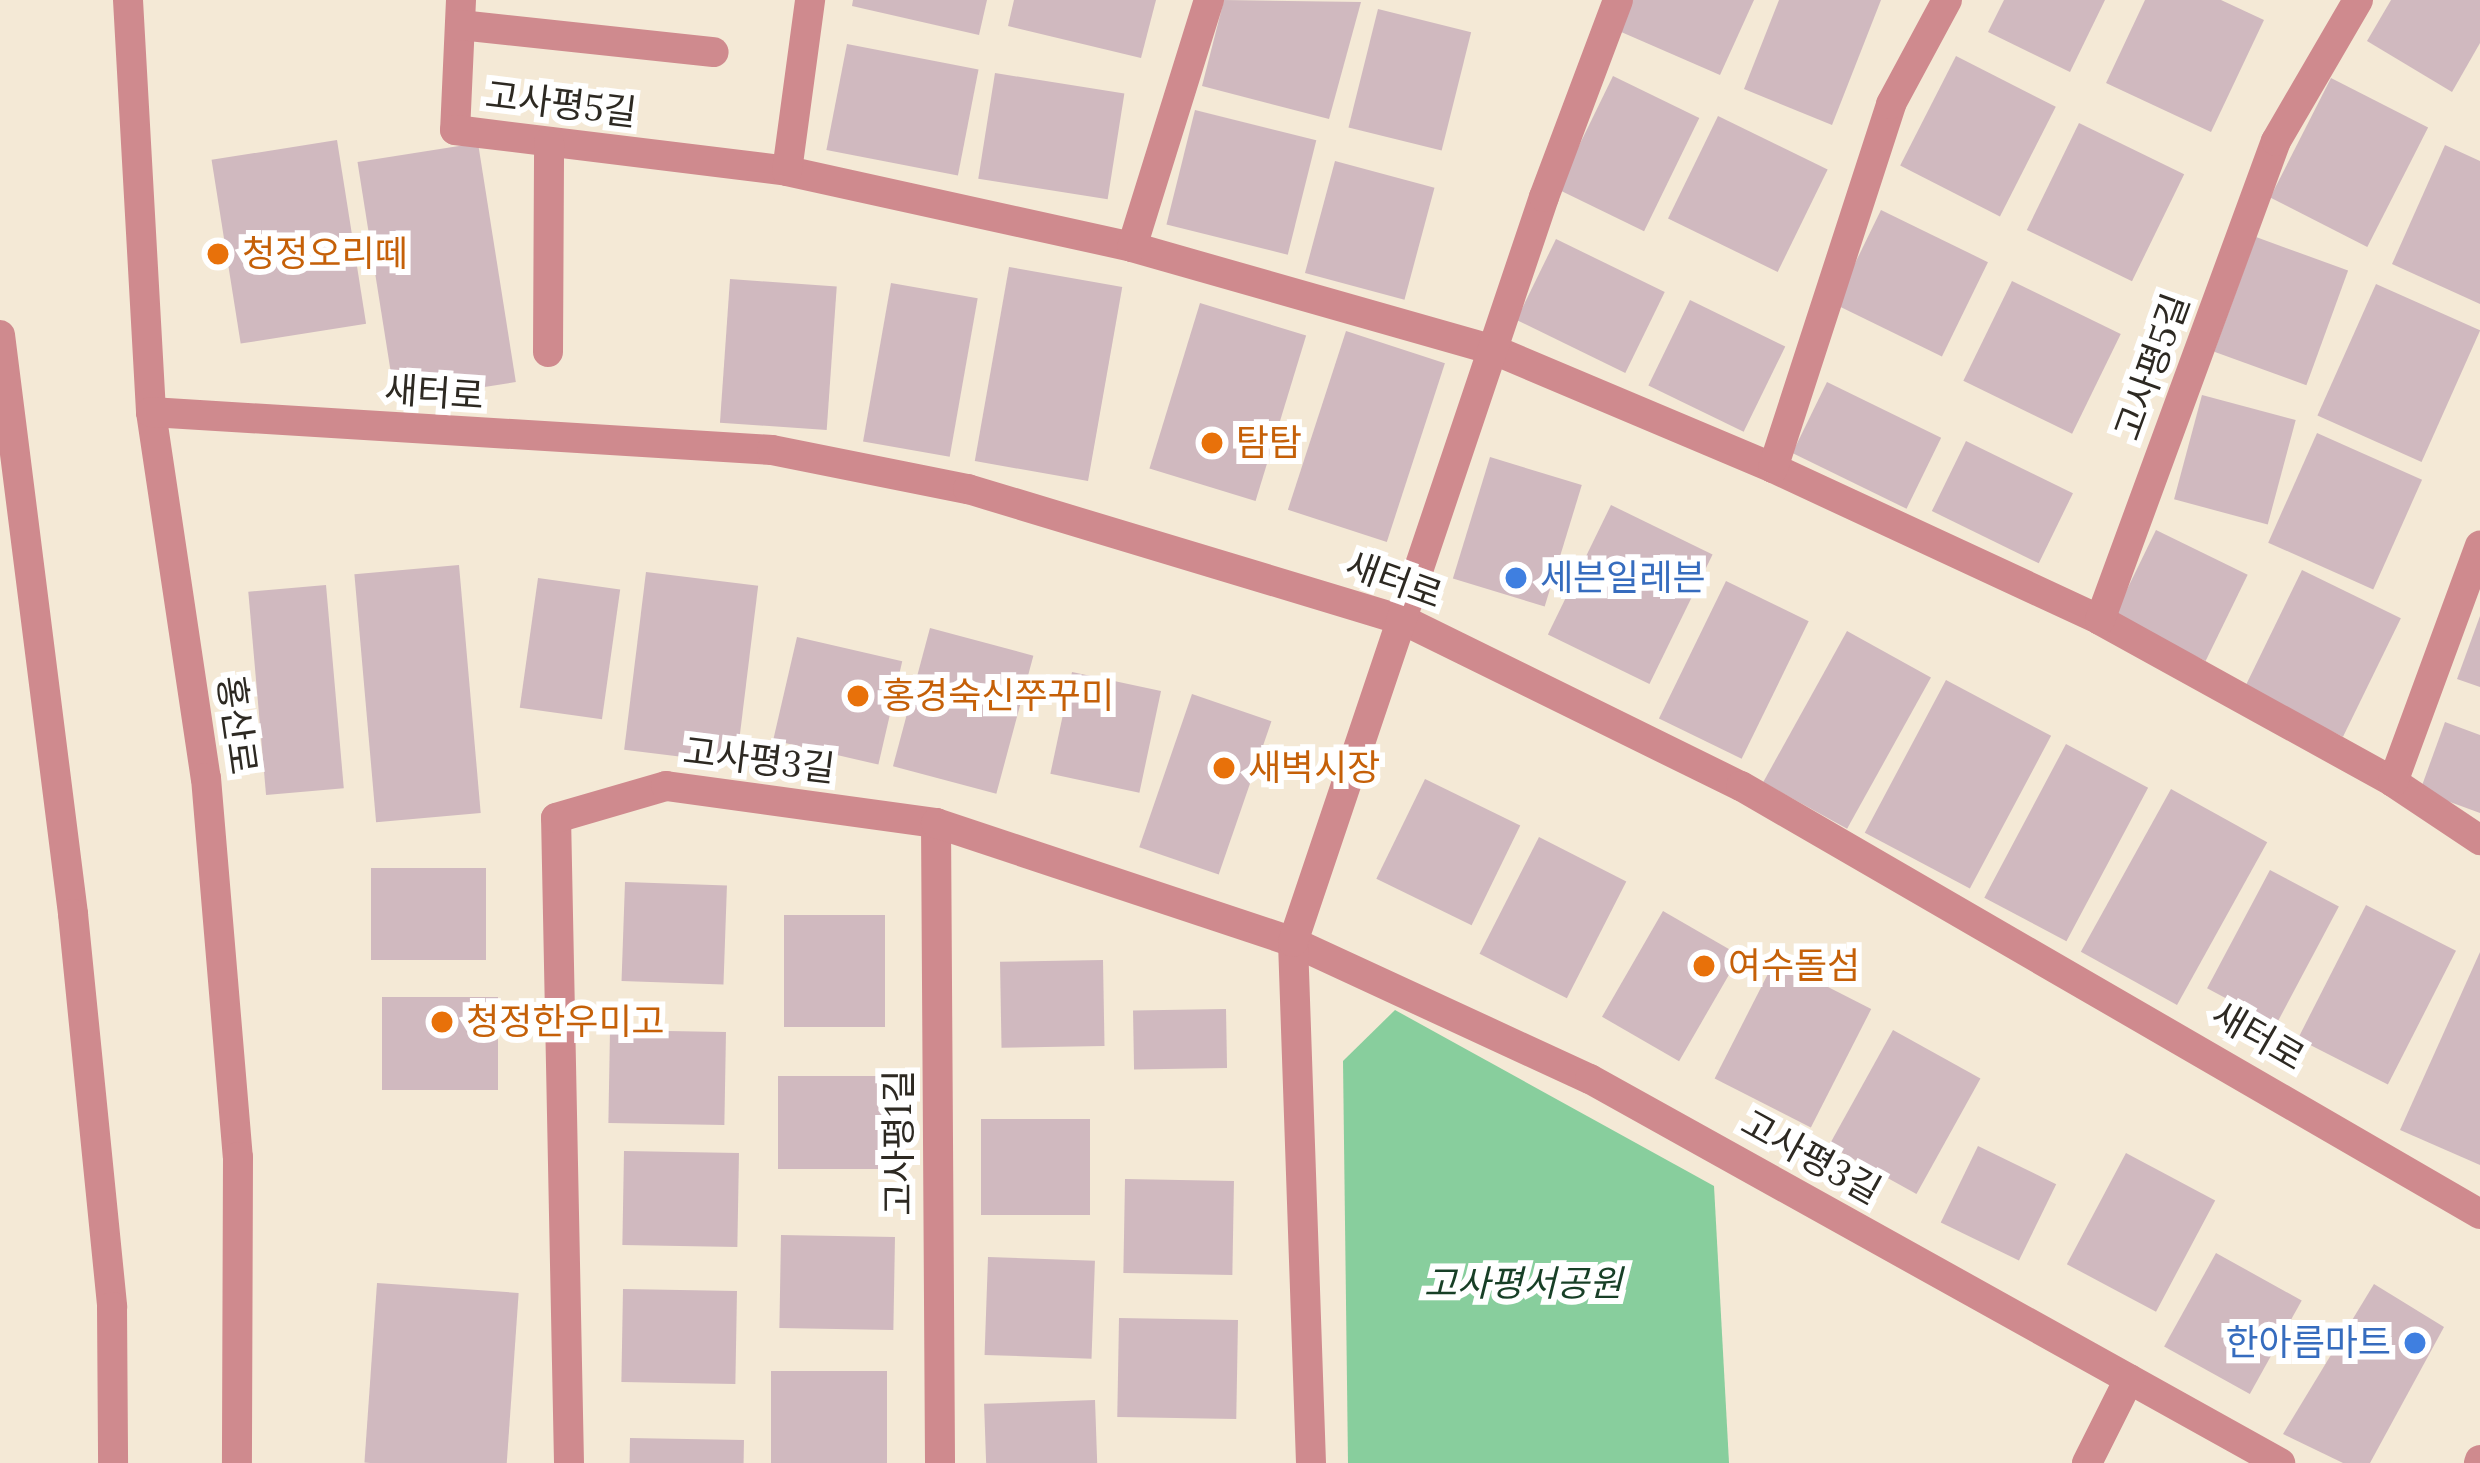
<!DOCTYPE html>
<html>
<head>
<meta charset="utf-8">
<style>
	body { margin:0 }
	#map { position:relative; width:2480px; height:1463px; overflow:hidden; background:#f4e9d6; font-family:Lora,"Noto Sans KR",serif }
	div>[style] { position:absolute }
	.green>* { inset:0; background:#88ce9d }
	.building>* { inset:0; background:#d0b9bf; transform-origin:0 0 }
	.minor>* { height:30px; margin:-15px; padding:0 15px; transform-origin:15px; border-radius:15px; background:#cf8a8e }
	.dots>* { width:33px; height:33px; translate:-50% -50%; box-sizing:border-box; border:6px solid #fff; border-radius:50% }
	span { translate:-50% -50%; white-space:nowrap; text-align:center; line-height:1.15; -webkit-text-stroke:12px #fff; paint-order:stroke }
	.street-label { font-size:36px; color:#2d2922 }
	.food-label { font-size:36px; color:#c56008 }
	.left { translate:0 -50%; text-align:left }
	.shop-label { font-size:36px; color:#366cbe }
	.right { translate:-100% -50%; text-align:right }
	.park-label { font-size:36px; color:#173f26; font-style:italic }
</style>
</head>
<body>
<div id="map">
	<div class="green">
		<div style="clip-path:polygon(1395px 1010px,1714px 1186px,1729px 1463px,1348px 1463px,1343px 1061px)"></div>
	</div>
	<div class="building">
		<div style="clip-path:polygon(853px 0,987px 0,979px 35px,852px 6px)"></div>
		<div style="clip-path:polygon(1014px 0,1156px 0,1141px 58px,1008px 26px)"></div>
		<div style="clip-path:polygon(1224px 0,1361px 2px,1329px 119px,1202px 86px)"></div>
		<div style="clip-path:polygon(1624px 0,1754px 0,1720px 75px,1612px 28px)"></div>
		<div style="clip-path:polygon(1779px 0,1881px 0,1832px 125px,1744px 89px)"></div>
		<div style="clip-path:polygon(2004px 0,2105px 0,2070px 72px,1988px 32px)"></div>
		<div style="clip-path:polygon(2145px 0,2221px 0,2264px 20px,2211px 132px,2106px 83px)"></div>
		<div style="clip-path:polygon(2391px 0,2480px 0,2480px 43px,2452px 92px,2367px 41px)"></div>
		<div style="left:1378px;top:9px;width:96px;height:122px;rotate:14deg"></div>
		<div style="left:847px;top:44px;width:134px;height:108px;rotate:11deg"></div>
		<div style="left:1956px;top:56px;width:112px;height:123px;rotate:27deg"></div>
		<div style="left:995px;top:73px;width:131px;height:107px;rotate:9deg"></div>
		<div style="left:1613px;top:76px;width:96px;height:126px;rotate:26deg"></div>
		<div style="left:2331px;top:78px;width:109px;height:134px;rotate:27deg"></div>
		<div style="left:1195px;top:110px;width:125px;height:118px;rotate:14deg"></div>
		<div style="left:1718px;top:116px;width:122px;height:114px;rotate:26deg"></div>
		<div style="left:2079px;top:123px;width:117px;height:119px;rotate:26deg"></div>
		<div style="left:337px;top:140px;width:186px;height:127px;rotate:81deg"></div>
		<div style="left:478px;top:143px;width:242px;height:122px;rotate:81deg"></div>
		<div style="clip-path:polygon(2445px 145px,2480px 161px,2480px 304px,2392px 264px)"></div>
		<div style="left:1335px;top:161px;width:103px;height:116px;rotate:15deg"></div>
		<div style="left:1881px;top:210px;width:119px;height:105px;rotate:26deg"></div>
		<div style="left:2256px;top:237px;width:98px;height:122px;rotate:20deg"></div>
		<div style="left:1556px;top:239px;width:121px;height:90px;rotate:26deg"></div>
		<div style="left:1009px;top:267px;width:115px;height:197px;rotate:10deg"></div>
		<div style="left:730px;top:279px;width:107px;height:144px;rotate:4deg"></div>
		<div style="left:2012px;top:281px;width:121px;height:111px;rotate:26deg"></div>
		<div style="left:891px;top:283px;width:88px;height:161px;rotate:10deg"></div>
		<div style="left:2376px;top:284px;width:114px;height:144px;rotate:24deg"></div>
		<div style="left:1690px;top:300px;width:106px;height:95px;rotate:26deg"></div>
		<div style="left:1200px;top:303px;width:111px;height:173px;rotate:17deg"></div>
		<div style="left:1346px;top:331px;width:104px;height:188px;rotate:18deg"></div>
		<div style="left:1827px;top:382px;width:127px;height:79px;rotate:26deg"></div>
		<div style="left:2202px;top:395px;width:97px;height:108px;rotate:15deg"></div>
		<div style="left:2317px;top:433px;width:115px;height:120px;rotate:24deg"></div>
		<div style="left:1966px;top:441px;width:119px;height:78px;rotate:26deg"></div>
		<div style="left:1490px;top:457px;width:96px;height:127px;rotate:17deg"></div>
		<div style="left:1611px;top:505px;width:113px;height:144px;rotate:26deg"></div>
		<div style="left:2156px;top:530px;width:102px;height:96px;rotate:26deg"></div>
		<div style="left:459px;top:565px;width:249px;height:105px;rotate:85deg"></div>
		<div style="left:2302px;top:570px;width:110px;height:132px;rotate:26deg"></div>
		<div style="left:646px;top:572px;width:113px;height:179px;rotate:7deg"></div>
		<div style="left:538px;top:578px;width:83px;height:131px;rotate:8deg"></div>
		<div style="left:1726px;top:581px;width:92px;height:153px;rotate:26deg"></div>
		<div style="left:326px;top:585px;width:204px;height:78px;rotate:85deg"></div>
		<div style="clip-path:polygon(2480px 616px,2480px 687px,2457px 679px)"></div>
		<div style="left:930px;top:628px;width:107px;height:143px;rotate:15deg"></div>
		<div style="left:1847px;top:631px;width:96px;height:173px;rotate:29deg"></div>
		<div style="left:797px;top:637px;width:108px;height:106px;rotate:13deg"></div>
		<div style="left:1072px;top:672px;width:91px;height:104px;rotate:12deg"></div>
		<div style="left:1946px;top:680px;width:119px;height:173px;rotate:28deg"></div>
		<div style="left:1192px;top:694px;width:84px;height:162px;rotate:19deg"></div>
		<div style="clip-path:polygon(2445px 722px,2480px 735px,2480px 813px,2420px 791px)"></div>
		<div style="left:2066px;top:744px;width:93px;height:174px;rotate:28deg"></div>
		<div style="left:1425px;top:779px;width:106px;height:111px;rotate:26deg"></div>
		<div style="left:2171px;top:789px;width:110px;height:186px;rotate:29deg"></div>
		<div style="left:1539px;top:837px;width:98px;height:131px;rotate:27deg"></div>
		<div style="left:371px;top:868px;width:115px;height:92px"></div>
		<div style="left:2270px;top:870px;width:78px;height:134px;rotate:28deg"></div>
		<div style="left:625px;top:882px;width:102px;height:99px;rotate:2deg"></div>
		<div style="left:2366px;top:905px;width:101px;height:150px;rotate:27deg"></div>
		<div style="left:1663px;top:911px;width:89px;height:122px;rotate:30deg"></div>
		<div style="left:784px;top:915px;width:101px;height:112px"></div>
		<div style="clip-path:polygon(2480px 952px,2480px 1165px,2400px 1130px)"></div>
		<div style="left:1103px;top:960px;width:86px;height:103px;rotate:89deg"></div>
		<div style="left:1775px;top:960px;width:108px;height:133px;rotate:27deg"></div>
		<div style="left:382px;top:997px;width:116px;height:93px"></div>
		<div style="left:1226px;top:1009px;width:59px;height:93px;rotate:89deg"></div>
		<div style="left:610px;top:1030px;width:116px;height:93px;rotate:1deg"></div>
		<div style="left:1893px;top:1030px;width:100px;height:132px;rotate:29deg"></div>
		<div style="left:778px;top:1076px;width:116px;height:93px"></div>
		<div style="left:981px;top:1119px;width:109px;height:96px"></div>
		<div style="left:1978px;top:1146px;width:87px;height:85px;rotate:26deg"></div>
		<div style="left:624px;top:1151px;width:115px;height:94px;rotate:1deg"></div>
		<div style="left:2126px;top:1153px;width:101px;height:126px;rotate:28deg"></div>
		<div style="left:1125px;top:1179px;width:109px;height:94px;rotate:1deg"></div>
		<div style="left:781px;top:1235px;width:114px;height:93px;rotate:1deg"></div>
		<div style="left:2216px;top:1253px;width:98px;height:107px;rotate:29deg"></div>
		<div style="left:988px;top:1257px;width:107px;height:98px;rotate:2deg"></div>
		<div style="left:377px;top:1283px;width:142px;height:180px;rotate:4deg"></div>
		<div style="clip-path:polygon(2374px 1284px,2444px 1327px,2370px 1463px,2343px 1463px,2283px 1434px)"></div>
		<div style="left:623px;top:1289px;width:114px;height:93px;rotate:1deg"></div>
		<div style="left:1119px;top:1318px;width:119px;height:99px;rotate:1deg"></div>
		<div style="left:771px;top:1371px;width:116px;height:92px"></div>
		<div style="left:1095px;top:1400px;width:63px;height:111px;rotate:88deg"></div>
		<div style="left:630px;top:1438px;width:114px;height:25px;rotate:1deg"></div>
	</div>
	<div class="minor">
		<div style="left:128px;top:0;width:413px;rotate:86.8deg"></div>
		<div style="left:151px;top:412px;width:370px;rotate:81.5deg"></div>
		<div style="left:206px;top:778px;width:380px;rotate:85.2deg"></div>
		<div style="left:238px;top:1157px;width:306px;rotate:90.2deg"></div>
		<div style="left:461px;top:0;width:130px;rotate:92.6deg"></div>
		<div style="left:455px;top:130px;width:335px;rotate:7deg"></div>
		<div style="left:787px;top:171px;width:353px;rotate:12.4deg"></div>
		<div style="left:1132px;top:247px;width:376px;rotate:15.9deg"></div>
		<div style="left:1494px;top:350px;width:303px;rotate:22.9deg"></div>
		<div style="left:1773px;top:468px;width:361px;rotate:24.9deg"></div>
		<div style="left:2100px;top:620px;width:335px;rotate:28.9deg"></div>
		<div style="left:2393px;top:782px;width:105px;rotate:33.7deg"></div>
		<div style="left:460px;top:25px;width:255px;rotate:6.1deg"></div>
		<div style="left:787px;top:171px;width:173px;rotate:-82.3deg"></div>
		<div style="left:1132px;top:247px;width:259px;rotate:-72.7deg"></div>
		<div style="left:0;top:335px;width:584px;rotate:82.81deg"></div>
		<div style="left:73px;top:914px;width:395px;rotate:84.3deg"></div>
		<div style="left:112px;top:1307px;width:156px;rotate:89.6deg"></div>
		<div style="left:548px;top:352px;width:210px;rotate:-89.7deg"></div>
		<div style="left:151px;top:412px;width:622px;rotate:3.5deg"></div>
		<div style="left:772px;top:450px;width:200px;rotate:11.3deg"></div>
		<div style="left:968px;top:489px;width:457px;rotate:16.8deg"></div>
		<div style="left:1405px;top:621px;width:374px;rotate:26.2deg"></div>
		<div style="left:1741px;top:786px;width:854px;rotate:30.08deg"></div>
		<div style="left:1773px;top:468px;width:383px;rotate:-72deg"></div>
		<div style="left:1891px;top:104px;width:118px;rotate:-61.7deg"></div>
		<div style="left:2100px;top:620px;width:510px;rotate:-69.83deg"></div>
		<div style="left:2276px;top:141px;width:163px;rotate:-59.8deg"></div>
		<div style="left:2393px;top:782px;width:252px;rotate:-69.8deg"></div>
		<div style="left:936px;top:823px;width:640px;rotate:89.64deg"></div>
		<div style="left:569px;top:1463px;width:645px;rotate:-91.15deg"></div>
		<div style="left:556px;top:818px;width:115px;rotate:-16.2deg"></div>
		<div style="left:666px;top:786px;width:273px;rotate:7.8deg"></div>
		<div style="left:936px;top:823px;width:376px;rotate:18.4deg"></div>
		<div style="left:1293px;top:942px;width:327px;rotate:24.8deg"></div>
		<div style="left:1590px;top:1079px;width:790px;rotate:29.1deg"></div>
		<div style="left:1311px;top:1463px;width:521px;rotate:-91.98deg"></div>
		<div style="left:1293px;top:942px;width:786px;rotate:-71.38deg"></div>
		<div style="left:1544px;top:197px;width:210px;rotate:-69.4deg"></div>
		<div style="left:2087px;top:1463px;width:94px;rotate:-63.4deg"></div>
		<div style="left:2479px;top:1463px;width:3px;rotate:-72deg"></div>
	</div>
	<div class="dots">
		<div style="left:218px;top:254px;background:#e8710a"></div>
		<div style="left:1212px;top:443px;background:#e8710a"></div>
		<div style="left:1516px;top:578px;background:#3f7fe0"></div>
		<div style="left:858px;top:696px;background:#e8710a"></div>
		<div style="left:1224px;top:768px;background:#e8710a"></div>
		<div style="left:1704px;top:966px;background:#e8710a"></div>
		<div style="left:442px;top:1022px;background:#e8710a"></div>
		<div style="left:2415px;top:1343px;background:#3f7fe0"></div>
	</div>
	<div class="street-label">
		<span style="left:561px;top:104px;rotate:7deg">고사평5길</span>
		<span style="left:2152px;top:367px;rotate:-70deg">고사평5길</span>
		<span style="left:434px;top:393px;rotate:4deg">새터로</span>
		<span style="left:1394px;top:580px;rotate:20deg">새터로</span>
		<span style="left:237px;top:725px;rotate:82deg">홍산로</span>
		<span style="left:759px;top:760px;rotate:7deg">고사평3길</span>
		<span style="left:2258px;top:1036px;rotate:30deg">새터로</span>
		<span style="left:899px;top:1143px;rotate:-90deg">고사평1길</span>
		<span style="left:1811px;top:1157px;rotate:29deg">고사평3길</span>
	</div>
	<div class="food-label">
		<span class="left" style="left:242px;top:254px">청정오리떼</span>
		<span class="left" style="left:1236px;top:443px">탐탐</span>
		<span class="left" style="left:882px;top:696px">홍경숙신쭈꾸미</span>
		<span class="left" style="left:1248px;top:768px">새벽시장</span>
		<span class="left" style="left:1728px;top:966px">여수돌섬</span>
		<span class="left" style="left:466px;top:1022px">청정한우미고</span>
	</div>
	<div class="shop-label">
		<span class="left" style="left:1540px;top:578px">세븐일레븐</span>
		<span class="right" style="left:2391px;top:1343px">한아름마트</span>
	</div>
	<div class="park-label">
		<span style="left:1523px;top:1284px">고사평서공원</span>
	</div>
</div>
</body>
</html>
